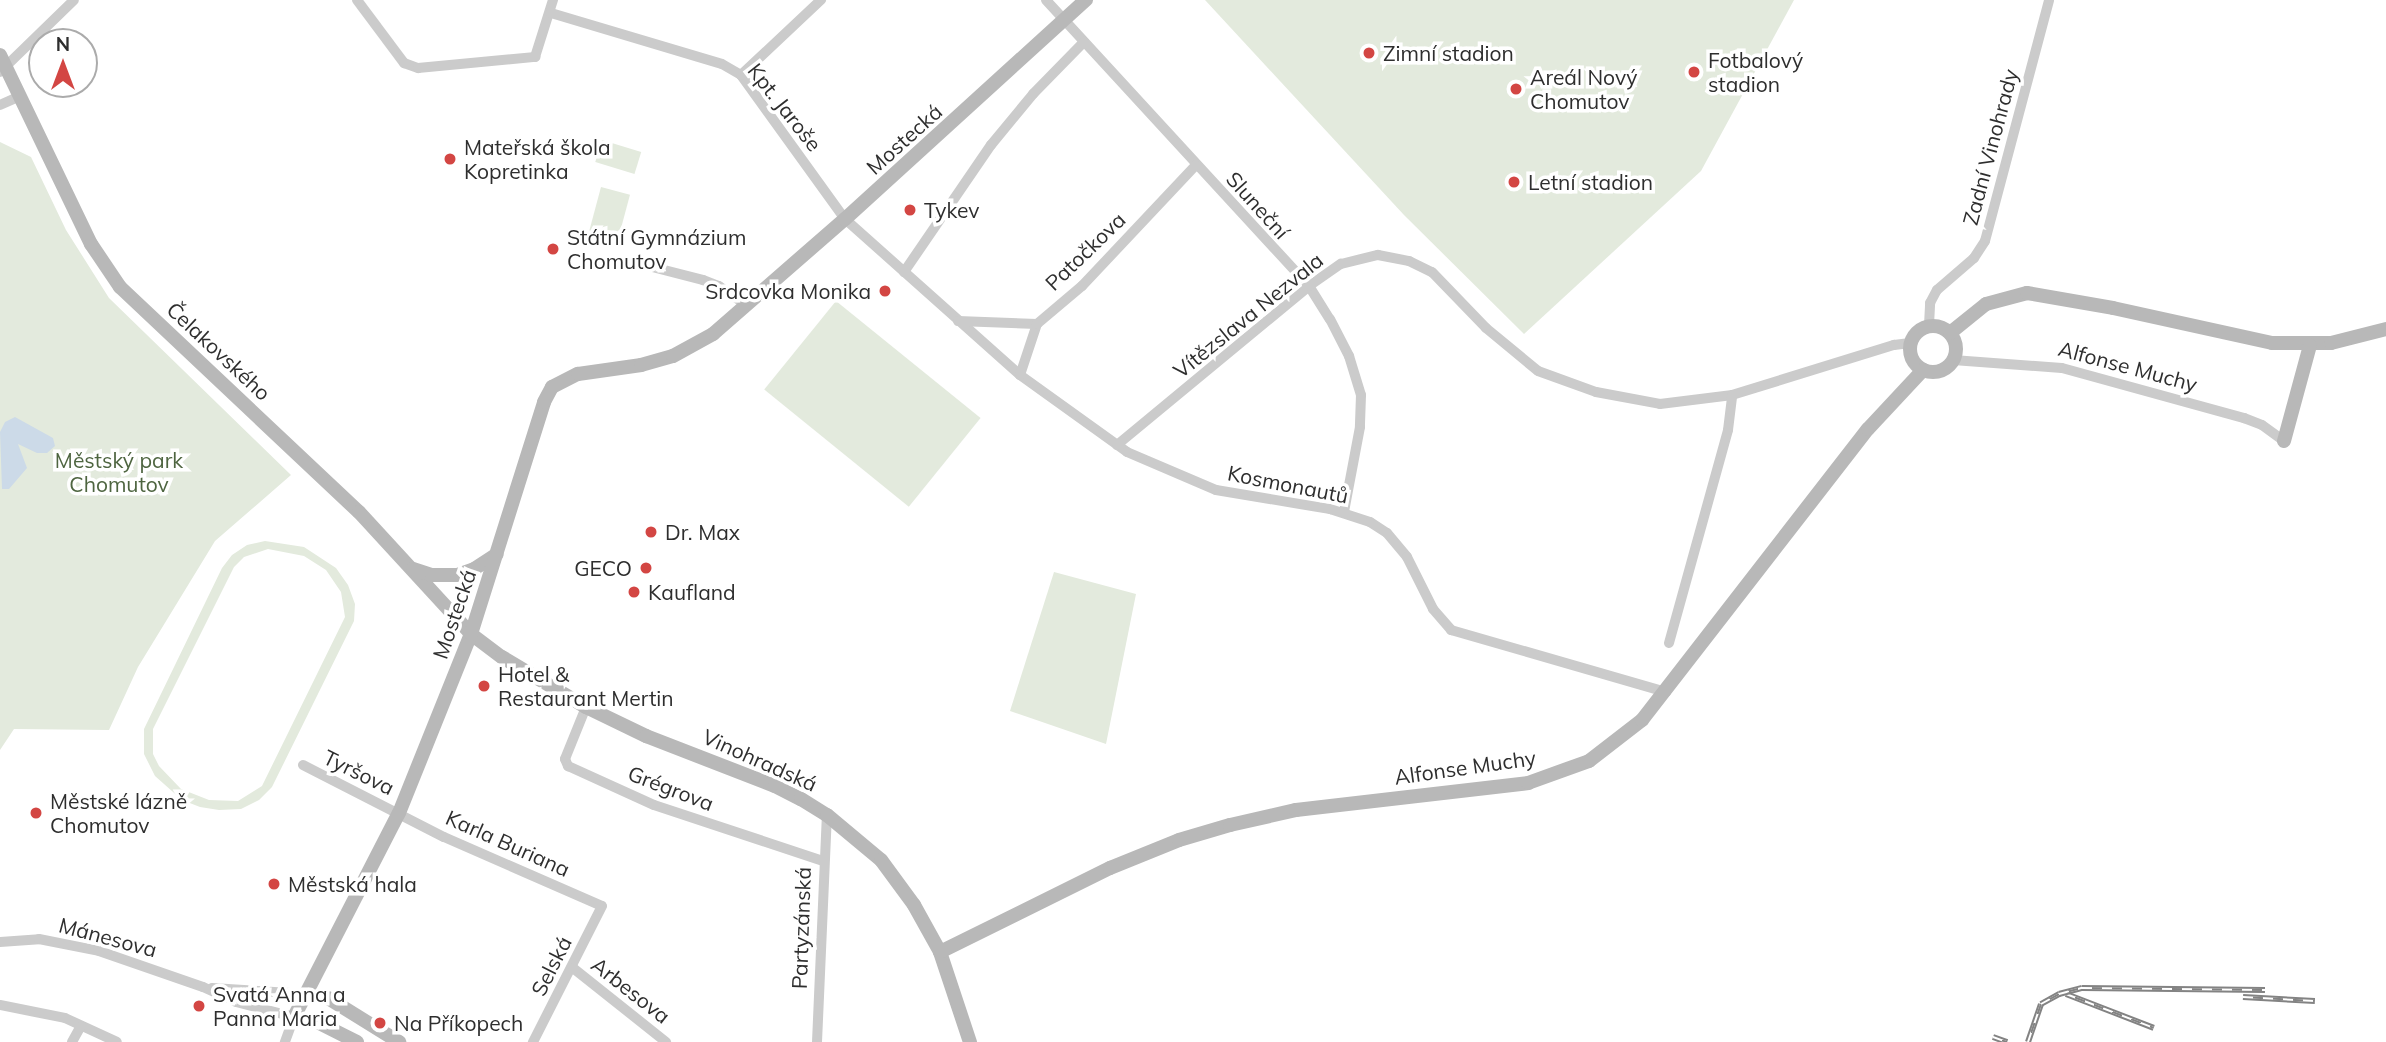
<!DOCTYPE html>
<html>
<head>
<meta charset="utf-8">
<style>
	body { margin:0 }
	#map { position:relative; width:2386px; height:1042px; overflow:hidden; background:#fff; font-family:Mulish,sans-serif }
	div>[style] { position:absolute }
	.green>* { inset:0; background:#e3eadd; transform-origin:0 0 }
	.water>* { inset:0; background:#ccdae8 }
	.street>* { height:10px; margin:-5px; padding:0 5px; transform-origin:5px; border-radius:5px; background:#cbcbcb }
	.secondary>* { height:14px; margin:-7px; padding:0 7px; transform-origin:7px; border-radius:7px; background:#b8b8b8 }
	.secondary>.ring { margin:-7px; padding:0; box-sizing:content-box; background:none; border:14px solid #b8b8b8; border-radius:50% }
	.rail>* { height:6px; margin-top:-3px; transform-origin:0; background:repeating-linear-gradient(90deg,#fff 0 10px,#838383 0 20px); box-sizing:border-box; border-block:2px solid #838383 }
	.dots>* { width:19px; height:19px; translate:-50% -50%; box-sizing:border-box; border:4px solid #fff; border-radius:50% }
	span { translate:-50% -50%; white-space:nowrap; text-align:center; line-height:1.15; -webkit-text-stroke:7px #fff; paint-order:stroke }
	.poi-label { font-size:21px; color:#2e2e2e }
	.left { translate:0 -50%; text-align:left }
	.right { translate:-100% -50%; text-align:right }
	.street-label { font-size:21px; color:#2e2e2e }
	.park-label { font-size:21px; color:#4e6540 }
	.north { position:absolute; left:28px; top:28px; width:70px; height:70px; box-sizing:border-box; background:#fff; border:2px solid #ababab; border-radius:50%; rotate:0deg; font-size:19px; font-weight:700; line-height:28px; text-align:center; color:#2e2e2e }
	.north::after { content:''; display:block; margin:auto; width:24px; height:32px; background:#d34643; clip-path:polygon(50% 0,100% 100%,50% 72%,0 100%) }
</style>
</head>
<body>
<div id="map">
	<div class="green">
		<div style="clip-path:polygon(1205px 0,1794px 0,1701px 171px,1524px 334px,1404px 215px)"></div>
		<div style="left:602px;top:140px;width:41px;height:23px;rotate:17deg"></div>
		<div style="clip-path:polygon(0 142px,31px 157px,66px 230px,109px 298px,291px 475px,215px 541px,138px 667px,109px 730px,14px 729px,0 750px)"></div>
		<div style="left:601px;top:187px;width:30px;height:54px;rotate:15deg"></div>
		<div style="left:836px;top:301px;width:186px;height:114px;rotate:39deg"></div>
		<div style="clip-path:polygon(evenodd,265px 541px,304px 547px,336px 568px,348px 585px,355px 604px,354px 621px,272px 787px,259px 800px,241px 809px,219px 810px,200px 807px,182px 800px,155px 776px,144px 754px,144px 729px,222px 568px,232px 555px,247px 545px,265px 541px,268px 549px,304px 556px,326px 570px,341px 592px,345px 617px,262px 786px,238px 801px,209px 800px,181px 789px,159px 766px,153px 754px,153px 729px,234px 567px,244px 557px,268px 549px)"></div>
		<div style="clip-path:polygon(1054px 572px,1136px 594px,1106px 744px,1010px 711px)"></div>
	</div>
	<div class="water">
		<div style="clip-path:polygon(15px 417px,53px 438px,55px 446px,47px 453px,37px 453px,18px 444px,27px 468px,9px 489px,2px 489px,0 432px,5px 422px)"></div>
	</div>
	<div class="street">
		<div style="left:357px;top:0;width:79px;rotate:53.3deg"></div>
		<div style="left:404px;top:63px;width:15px;rotate:20deg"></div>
		<div style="left:418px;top:68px;width:118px;rotate:-5.4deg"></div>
		<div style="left:535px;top:57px;width:60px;rotate:-72.5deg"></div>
		<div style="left:1046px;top:0;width:389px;rotate:47.4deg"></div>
		<div style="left:1309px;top:286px;width:39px;rotate:58deg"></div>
		<div style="left:1330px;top:319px;width:42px;rotate:62.8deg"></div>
		<div style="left:1349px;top:356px;width:41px;rotate:72.9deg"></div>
		<div style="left:1361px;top:395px;width:32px;rotate:92deg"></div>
		<div style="left:1360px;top:427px;width:86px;rotate:100.7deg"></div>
		<div style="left:551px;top:13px;width:178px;rotate:16.6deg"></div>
		<div style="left:722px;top:64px;width:22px;rotate:30deg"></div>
		<div style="left:741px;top:75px;width:178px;rotate:54.2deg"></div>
		<div style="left:845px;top:219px;width:234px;rotate:41.7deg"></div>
		<div style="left:1020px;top:375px;width:132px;rotate:35.7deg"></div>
		<div style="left:1127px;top:452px;width:97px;rotate:23.1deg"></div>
		<div style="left:1216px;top:490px;width:116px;rotate:9.5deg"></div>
		<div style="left:1330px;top:509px;width:42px;rotate:18deg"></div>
		<div style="left:1370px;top:522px;width:20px;rotate:33deg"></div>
		<div style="left:1387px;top:533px;width:31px;rotate:50deg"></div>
		<div style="left:1407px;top:557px;width:58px;rotate:63.4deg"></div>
		<div style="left:1433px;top:609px;width:28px;rotate:49deg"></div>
		<div style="left:1451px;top:630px;width:224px;rotate:16.1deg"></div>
		<div style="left:0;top:72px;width:103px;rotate:-44.2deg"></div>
		<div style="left:741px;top:75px;width:110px;rotate:-43.2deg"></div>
		<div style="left:0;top:105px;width:20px;rotate:-24deg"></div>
		<div style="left:629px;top:261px;width:76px;rotate:14.4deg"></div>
		<div style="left:703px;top:280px;width:17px;rotate:21deg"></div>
		<div style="left:719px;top:286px;width:33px;rotate:35deg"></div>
		<div style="left:904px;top:272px;width:154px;rotate:-55.6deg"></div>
		<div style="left:991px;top:145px;width:66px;rotate:-50.5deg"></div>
		<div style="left:1033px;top:94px;width:73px;rotate:-45.6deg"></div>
		<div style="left:958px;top:321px;width:79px;rotate:2.2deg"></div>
		<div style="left:1929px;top:325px;width:22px;rotate:-87deg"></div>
		<div style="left:1930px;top:303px;width:15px;rotate:-62deg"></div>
		<div style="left:1937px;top:290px;width:49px;rotate:-40.9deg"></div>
		<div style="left:1974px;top:258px;width:20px;rotate:-57deg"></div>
		<div style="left:1985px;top:241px;width:249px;rotate:-75.1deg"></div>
		<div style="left:1953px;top:360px;width:109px;rotate:4.2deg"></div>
		<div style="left:2062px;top:368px;width:189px;rotate:15.4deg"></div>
		<div style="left:2244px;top:418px;width:19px;rotate:21deg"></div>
		<div style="left:2262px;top:425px;width:27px;rotate:36deg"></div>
		<div style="left:1020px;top:375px;width:54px;rotate:-71.6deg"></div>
		<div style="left:1037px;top:324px;width:59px;rotate:-40.2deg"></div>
		<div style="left:1082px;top:286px;width:166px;rotate:-46.7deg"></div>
		<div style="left:1117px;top:445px;width:249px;rotate:-39.6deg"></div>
		<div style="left:1309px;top:286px;width:39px;rotate:-35deg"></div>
		<div style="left:1341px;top:264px;width:38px;rotate:-14deg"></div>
		<div style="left:1378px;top:255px;width:32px;rotate:11deg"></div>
		<div style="left:1409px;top:261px;width:25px;rotate:26deg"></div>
		<div style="left:1432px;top:272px;width:78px;rotate:46deg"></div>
		<div style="left:1486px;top:328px;width:67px;rotate:39.6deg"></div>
		<div style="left:1538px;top:371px;width:62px;rotate:19.9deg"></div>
		<div style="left:1596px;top:392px;width:65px;rotate:10.6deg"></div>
		<div style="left:1660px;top:404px;width:73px;rotate:-7.1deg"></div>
		<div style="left:1732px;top:395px;width:170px;rotate:-17.2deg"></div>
		<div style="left:1894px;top:345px;width:16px;rotate:-7deg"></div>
		<div style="left:1669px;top:643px;width:221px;rotate:-74.5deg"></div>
		<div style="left:1728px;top:430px;width:35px;rotate:-83deg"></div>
		<div style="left:586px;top:707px;width:56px;rotate:112deg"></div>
		<div style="left:565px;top:759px;width:8px;rotate:67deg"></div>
		<div style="left:568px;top:766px;width:94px;rotate:24.4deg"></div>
		<div style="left:654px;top:805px;width:178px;rotate:18.3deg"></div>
		<div style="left:303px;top:765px;width:158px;rotate:27.1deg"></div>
		<div style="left:444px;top:837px;width:172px;rotate:23.6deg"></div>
		<div style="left:602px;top:906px;width:153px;rotate:116.9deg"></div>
		<div style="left:0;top:942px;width:39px;rotate:-4deg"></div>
		<div style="left:39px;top:939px;width:61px;rotate:11.3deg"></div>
		<div style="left:99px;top:951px;width:110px;rotate:19.1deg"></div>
		<div style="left:203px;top:987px;width:36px;rotate:24deg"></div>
		<div style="left:236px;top:1002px;width:60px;rotate:14.5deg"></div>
		<div style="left:294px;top:1017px;width:27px;rotate:110deg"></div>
		<div style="left:573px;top:968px;width:119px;rotate:38.5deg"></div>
		<div style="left:212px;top:988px;width:95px;rotate:3.6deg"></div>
		<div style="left:0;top:1005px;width:66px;rotate:11.3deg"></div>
		<div style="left:65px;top:1018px;width:57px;rotate:24.8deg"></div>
		<div style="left:72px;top:1042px;width:18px;rotate:-61deg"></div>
		<div style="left:817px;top:1042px;width:227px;rotate:-87.5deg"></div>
	</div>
	<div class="secondary">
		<div style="left:0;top:55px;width:210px;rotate:64.3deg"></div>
		<div style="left:91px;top:244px;width:52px;rotate:56deg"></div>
		<div style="left:120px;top:287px;width:328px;rotate:43.3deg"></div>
		<div style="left:359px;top:512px;width:166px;rotate:47.4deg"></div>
		<div style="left:471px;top:634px;width:39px;rotate:37deg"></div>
		<div style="left:502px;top:657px;width:98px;rotate:30.8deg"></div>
		<div style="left:586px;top:707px;width:67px;rotate:25.8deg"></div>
		<div style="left:646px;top:736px;width:138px;rotate:21.2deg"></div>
		<div style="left:775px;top:786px;width:29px;rotate:27deg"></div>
		<div style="left:801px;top:799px;width:31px;rotate:32deg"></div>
		<div style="left:827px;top:815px;width:70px;rotate:39.8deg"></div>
		<div style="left:881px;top:860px;width:56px;rotate:53.7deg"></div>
		<div style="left:914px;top:905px;width:54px;rotate:61deg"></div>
		<div style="left:940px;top:952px;width:95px;rotate:71.6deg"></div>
		<div class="ring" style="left:1910px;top:326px;width:32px;height:32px"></div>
		<div style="left:1950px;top:333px;width:46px;rotate:-38.9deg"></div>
		<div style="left:1986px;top:304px;width:42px;rotate:-15deg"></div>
		<div style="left:2027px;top:293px;width:87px;rotate:9.9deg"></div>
		<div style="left:2113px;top:308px;width:163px;rotate:12.4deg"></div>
		<div style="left:2272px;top:343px;width:59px"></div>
		<div style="left:2331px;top:343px;width:57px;rotate:-14.3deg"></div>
		<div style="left:2284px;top:441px;width:99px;rotate:-74.8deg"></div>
		<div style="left:413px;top:569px;width:20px;rotate:18deg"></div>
		<div style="left:432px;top:575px;width:25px"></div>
		<div style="left:457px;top:575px;width:18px;rotate:-19deg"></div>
		<div style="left:474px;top:569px;width:27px;rotate:-33deg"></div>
		<div style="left:940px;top:952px;width:190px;rotate:-26.3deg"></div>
		<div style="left:1110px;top:868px;width:74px;rotate:-22.1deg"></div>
		<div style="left:1179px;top:840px;width:53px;rotate:-16.4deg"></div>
		<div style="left:1230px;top:825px;width:68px;rotate:-12.8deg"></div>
		<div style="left:1296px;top:810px;width:234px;rotate:-6.6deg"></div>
		<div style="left:1528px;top:783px;width:65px;rotate:-19.8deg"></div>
		<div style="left:1589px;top:761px;width:67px;rotate:-37.7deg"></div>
		<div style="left:1642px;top:720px;width:368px;rotate:-52.2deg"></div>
		<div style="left:1868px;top:429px;width:81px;rotate:-47deg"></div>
		<div style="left:307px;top:994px;width:21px;rotate:11deg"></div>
		<div style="left:328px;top:998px;width:84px;rotate:31.8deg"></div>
		<div style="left:357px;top:1042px;width:45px;rotate:-153.4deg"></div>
		<div style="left:317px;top:1022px;width:24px;rotate:-168deg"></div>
		<div style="left:294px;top:1017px;width:229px;rotate:-62.8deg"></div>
		<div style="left:399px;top:813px;width:193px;rotate:-68.1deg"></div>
		<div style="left:471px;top:634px;width:243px;rotate:-72.5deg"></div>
		<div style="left:544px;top:402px;width:17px;rotate:-62deg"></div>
		<div style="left:552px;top:387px;width:29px;rotate:-27deg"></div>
		<div style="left:578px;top:374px;width:64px;rotate:-8.1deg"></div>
		<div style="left:641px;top:365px;width:33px;rotate:-16deg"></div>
		<div style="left:673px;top:356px;width:46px;rotate:-28.8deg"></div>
		<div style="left:713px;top:334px;width:175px;rotate:-41.1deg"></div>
		<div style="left:845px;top:219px;width:326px;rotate:-42.3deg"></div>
	</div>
	<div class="rail">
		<div style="left:2066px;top:994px;width:94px;rotate:21.1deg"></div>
		<div style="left:2243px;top:997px;width:72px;rotate:3.2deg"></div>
		<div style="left:1993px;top:1037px;width:15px;rotate:20deg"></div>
		<div style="left:2028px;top:1042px;width:40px;rotate:-71.1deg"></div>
		<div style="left:2041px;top:1004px;width:21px;rotate:-29deg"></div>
		<div style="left:2059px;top:994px;width:24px;rotate:-15deg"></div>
		<div style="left:2082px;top:988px;width:183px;rotate:0.6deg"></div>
	</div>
	<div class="dots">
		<div style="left:1369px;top:53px;background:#d34643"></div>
		<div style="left:1694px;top:72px;background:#d34643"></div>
		<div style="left:1516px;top:89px;background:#d34643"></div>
		<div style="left:450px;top:159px;background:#d34643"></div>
		<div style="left:1514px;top:182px;background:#d34643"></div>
		<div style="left:910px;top:210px;background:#d34643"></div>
		<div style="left:553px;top:249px;background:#d34643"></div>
		<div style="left:885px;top:291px;background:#d34643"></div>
		<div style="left:651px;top:532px;background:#d34643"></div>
		<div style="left:646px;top:568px;background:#d34643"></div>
		<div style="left:634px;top:592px;background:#d34643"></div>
		<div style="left:484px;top:686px;background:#d34643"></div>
		<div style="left:36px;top:813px;background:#d34643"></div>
		<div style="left:274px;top:884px;background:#d34643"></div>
		<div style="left:199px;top:1006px;background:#d34643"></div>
		<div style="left:380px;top:1023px;background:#d34643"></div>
	</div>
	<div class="poi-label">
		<span class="left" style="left:1383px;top:53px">Zimní stadion</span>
		<span class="left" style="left:1708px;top:72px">Fotbalový<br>stadion</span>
		<span class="left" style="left:1530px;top:89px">Areál Nový<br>Chomutov</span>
		<span class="left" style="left:464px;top:159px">Mateřská škola<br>Kopretinka</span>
		<span class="left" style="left:1528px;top:182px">Letní stadion</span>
		<span class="left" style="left:924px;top:210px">Tykev</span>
		<span class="left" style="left:567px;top:249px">Státní Gymnázium<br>Chomutov</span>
		<span class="right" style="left:871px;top:291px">Srdcovka Monika</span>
		<span class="left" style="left:665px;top:532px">Dr. Max</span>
		<span class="right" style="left:632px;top:568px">GECO</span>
		<span class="left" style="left:648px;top:592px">Kaufland</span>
		<span class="left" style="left:498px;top:686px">Hotel &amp;<br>Restaurant Mertin</span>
		<span class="left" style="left:50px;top:813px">Městské lázně<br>Chomutov</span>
		<span class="left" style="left:288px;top:884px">Městská hala</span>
		<span class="left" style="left:213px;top:1006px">Svatá Anna a<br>Panna Maria</span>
		<span class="left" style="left:394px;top:1023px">Na Příkopech</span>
	</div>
	<div class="street-label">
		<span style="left:785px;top:107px;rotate:52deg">Kpt. Jaroše</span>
		<span style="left:904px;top:139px;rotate:-42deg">Mostecká</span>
		<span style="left:1990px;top:147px;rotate:-75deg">Zadní Vinohrady</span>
		<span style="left:1258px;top:205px;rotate:48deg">Sluneční</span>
		<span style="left:1085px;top:251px;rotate:-44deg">Patočkova</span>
		<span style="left:1248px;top:315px;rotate:-39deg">Vítězslava Nezvala</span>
		<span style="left:219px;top:351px;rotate:43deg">Čelakovského</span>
		<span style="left:2128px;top:366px;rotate:15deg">Alfonse Muchy</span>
		<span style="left:1288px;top:484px;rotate:11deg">Kosmonautů</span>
		<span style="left:454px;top:614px;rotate:-71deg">Mostecká</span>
		<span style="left:760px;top:760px;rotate:24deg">Vinohradská</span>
		<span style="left:1465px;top:767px;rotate:-8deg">Alfonse Muchy</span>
		<span style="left:359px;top:772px;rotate:26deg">Tyršova</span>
		<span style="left:671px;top:788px;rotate:21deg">Grégrova</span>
		<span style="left:508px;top:843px;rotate:24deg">Karla Buriana</span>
		<span style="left:801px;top:928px;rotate:-88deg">Partyzánská</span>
		<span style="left:108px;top:937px;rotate:15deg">Mánesova</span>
		<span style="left:551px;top:966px;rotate:-63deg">Selská</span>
		<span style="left:631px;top:990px;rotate:38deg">Arbesova</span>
	</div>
	<div class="park-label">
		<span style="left:119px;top:472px">Městský park<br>Chomutov</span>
	</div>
	<div class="north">N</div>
</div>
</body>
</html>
